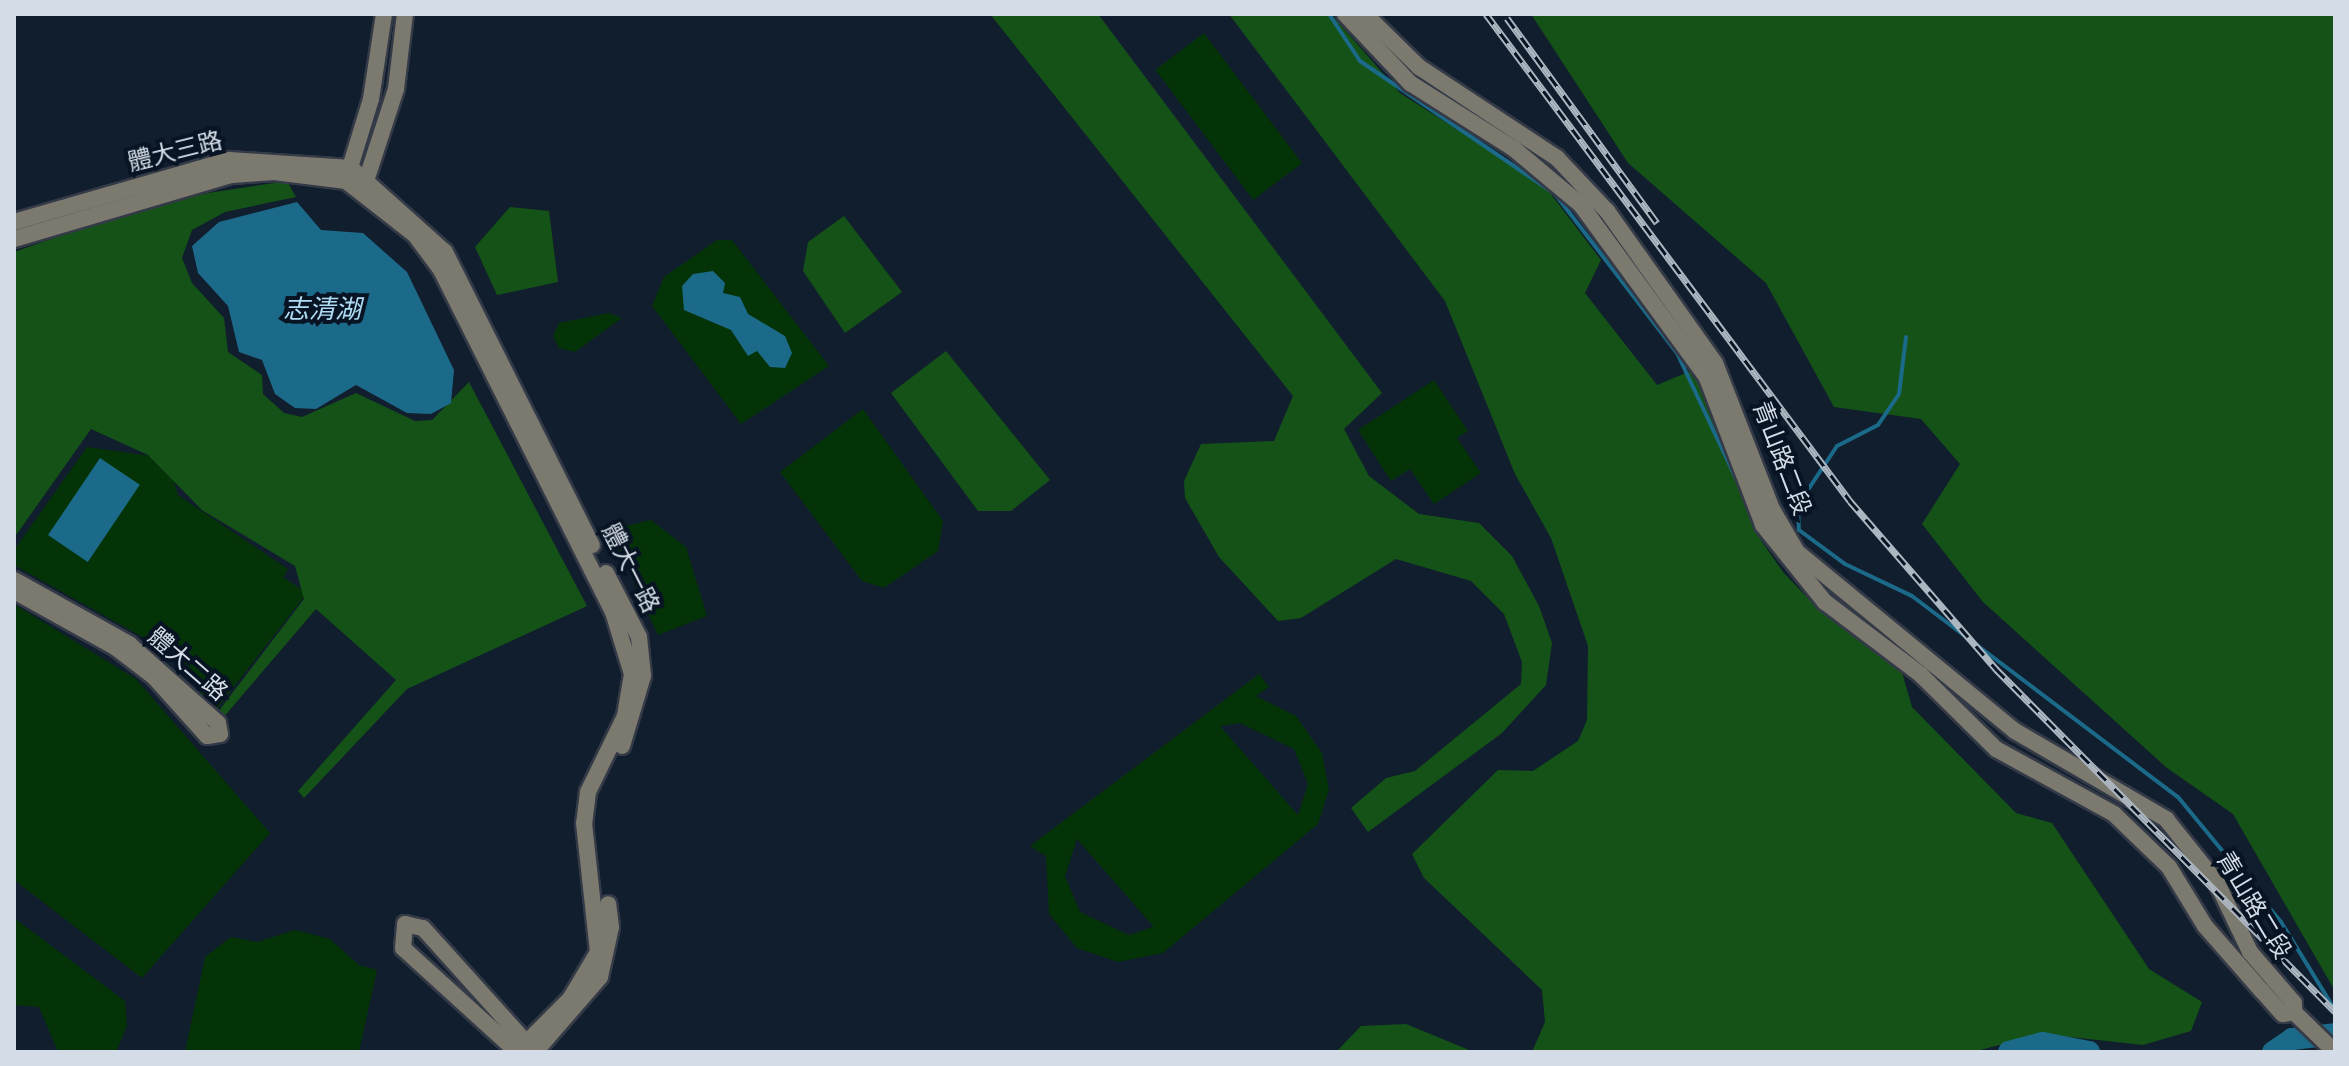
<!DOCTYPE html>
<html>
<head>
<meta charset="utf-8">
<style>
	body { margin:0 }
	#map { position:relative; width:2349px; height:1066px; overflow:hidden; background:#111e2d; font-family:Jost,"Noto Sans TC",sans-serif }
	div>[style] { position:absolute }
	.green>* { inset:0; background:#043307; transform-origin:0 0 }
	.forest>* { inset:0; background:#145217 }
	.water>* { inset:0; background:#1c6a89; transform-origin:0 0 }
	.stream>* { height:4px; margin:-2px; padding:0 2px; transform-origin:2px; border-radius:2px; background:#1c6a89 }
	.river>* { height:22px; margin:-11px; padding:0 11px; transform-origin:11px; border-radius:11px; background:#1c6a89 }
	.roads { filter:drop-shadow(2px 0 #343a47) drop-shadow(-2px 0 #343a47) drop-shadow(0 2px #343a47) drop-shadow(0 -2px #343a47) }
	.secondary>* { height:16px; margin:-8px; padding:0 8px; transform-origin:8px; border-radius:8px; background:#7c7a6e }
	.rail>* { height:7px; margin-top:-3.5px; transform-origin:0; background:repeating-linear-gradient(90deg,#081423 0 12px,#adb7c2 0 24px); box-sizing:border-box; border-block:2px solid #adb7c2 }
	span { translate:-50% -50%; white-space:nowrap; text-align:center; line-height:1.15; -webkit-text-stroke:8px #081423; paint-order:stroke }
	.street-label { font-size:24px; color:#d4dde7 }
	.water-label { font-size:26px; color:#afdbf2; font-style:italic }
	.frame { position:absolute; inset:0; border:16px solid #d4dde7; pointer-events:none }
</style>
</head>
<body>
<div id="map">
	<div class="green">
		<div style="left:1204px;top:33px;width:163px;height:61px;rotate:53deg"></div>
		<div style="clip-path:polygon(717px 240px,732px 240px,829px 366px,741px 424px,652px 306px,664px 277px)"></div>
		<div style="clip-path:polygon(609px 313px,622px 318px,575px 352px,559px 348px,553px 336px,559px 323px)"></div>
		<div style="clip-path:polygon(1434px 380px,1468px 431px,1457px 438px,1481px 473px,1434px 504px,1410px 469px,1391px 481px,1358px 430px)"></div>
		<div style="clip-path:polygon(863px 409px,943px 521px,938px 551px,884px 588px,862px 581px,780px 472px)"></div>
		<div style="clip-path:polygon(87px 447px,152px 456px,171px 472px,178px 495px,288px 569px,283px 577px,307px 593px,216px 710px,162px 648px,14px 565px,14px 550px)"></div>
		<div style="clip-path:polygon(651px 520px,686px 547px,707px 616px,658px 635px,609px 530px)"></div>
		<div style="clip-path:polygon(14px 604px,136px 679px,270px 833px,142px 978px,14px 880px)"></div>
		<div style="clip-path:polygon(evenodd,1259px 674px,1269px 687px,1256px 696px,1296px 716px,1322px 753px,1329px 790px,1318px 824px,1163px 953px,1118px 962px,1077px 948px,1049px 914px,1046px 856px,1030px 846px,1259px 674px,1240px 723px,1294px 749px,1308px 784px,1298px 815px,1220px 726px,1240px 723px,1259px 674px,1077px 839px,1153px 926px,1153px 927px,1129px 935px,1080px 912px,1065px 876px,1077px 839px)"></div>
		<div style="clip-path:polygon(14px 918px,125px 1001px,127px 1026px,116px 1052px,58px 1052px,39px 1007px,14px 1005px)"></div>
		<div style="clip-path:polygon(295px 930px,330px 939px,359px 965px,377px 970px,359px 1052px,185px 1052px,205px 957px,231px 937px,257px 942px)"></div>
	</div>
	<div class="forest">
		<div style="clip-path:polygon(990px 14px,1098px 14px,1382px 393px,1344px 429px,1369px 476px,1419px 514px,1479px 523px,1512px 556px,1539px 606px,1552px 643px,1546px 685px,1502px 733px,1368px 832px,1351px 808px,1386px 778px,1415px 771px,1521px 684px,1522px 662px,1504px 614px,1471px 581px,1396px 559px,1301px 618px,1278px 621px,1219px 557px,1185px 498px,1184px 481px,1201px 444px,1274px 441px,1293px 396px)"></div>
		<div style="clip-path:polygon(1229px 14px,1331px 14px,1400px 93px,1544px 185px,1601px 260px,1585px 293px,1657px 385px,1693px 370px,1756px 533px,1783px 572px,1820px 611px,1901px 669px,1912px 707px,2016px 813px,2052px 823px,2149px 969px,2202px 1002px,2191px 1031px,2143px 1045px,2043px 1034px,1972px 1052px,1532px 1052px,1545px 1022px,1542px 990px,1424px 878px,1412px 854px,1498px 770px,1533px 771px,1578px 741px,1587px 720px,1588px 646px,1551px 538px,1515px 474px,1445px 301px)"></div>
		<div style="clip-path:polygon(1531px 14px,2335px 14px,2335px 991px,2233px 814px,2167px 768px,1983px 602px,1922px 524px,1960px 464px,1921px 419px,1834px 407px,1766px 283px,1628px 163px)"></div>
		<div style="clip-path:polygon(287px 181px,296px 197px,225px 212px,192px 230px,182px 258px,192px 283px,224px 318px,228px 352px,262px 375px,263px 394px,284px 413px,302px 417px,356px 393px,415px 421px,432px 420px,469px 382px,587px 606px,407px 689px,304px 798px,298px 791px,396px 680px,316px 609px,222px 719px,218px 712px,304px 599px,295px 566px,202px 510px,148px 455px,91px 429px,14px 538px,14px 252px,162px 200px)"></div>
		<div style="clip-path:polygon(510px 207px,549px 211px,558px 282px,497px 295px,475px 247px)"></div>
		<div style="clip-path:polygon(844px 216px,902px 292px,845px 333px,803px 271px,808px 242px)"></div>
		<div style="clip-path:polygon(946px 351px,1050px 480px,1011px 511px,978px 511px,891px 393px)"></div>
		<div style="clip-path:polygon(1406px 1024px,1474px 1052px,1336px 1052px,1361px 1026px)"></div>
	</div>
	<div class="water">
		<div style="clip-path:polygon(297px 202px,321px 230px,363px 233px,407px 272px,454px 370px,451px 403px,431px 414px,407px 413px,356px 385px,316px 409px,295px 408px,275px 394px,262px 360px,239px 352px,228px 306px,198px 273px,192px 246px,219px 222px)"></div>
		<div style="clip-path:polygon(713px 271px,725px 283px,723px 293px,740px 297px,748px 314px,785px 336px,792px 353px,785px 368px,770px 367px,757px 351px,748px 356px,731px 330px,684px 310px,682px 286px,693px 274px)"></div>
		<div style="left:100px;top:458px;width:48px;height:93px;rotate:34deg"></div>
	</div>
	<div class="stream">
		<div style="left:1329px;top:14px;width:56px;rotate:56.6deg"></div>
		<div style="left:1360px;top:61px;width:236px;rotate:34.3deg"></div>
		<div style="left:1555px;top:194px;width:200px;rotate:52.5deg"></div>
		<div style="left:1677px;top:353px;width:153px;rotate:64.8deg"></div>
		<div style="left:1906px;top:337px;width:57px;rotate:97deg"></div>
		<div style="left:1899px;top:394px;width:37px;rotate:124deg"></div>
		<div style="left:1878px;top:425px;width:46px;rotate:152.9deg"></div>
		<div style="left:1837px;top:446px;width:71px;rotate:123.5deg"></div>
		<div style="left:1798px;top:505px;width:25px;rotate:88deg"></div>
		<div style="left:1799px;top:530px;width:57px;rotate:36.5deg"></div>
		<div style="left:1845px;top:564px;width:74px;rotate:25.5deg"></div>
		<div style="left:1912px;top:596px;width:333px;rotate:37.1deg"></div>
		<div style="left:2178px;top:797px;width:162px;rotate:50.5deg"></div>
		<div style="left:2281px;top:922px;width:103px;rotate:58.5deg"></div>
	</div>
	<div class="river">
		<div style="left:2009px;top:1052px;width:35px;rotate:-15deg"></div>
		<div style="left:2043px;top:1043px;width:47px;rotate:11.1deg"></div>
		<div style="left:2273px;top:1052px;width:23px;rotate:-34deg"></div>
		<div style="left:2292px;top:1039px;width:43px;rotate:-6.6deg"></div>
	</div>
	<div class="roads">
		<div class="secondary">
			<div style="left:384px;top:14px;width:86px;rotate:98.7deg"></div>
			<div style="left:371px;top:99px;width:86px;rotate:107deg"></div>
			<div style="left:346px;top:181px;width:88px;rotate:38deg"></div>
			<div style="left:415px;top:235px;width:44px;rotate:53.4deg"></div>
			<div style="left:441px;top:270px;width:383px;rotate:63.3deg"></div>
			<div style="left:613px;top:612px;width:65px;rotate:73deg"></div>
			<div style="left:632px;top:674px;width:43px;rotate:99.5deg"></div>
			<div style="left:625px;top:716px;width:85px;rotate:116deg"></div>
			<div style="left:588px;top:792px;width:31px;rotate:97deg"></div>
			<div style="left:584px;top:823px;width:130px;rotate:83.8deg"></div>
			<div style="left:598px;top:952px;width:55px;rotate:120.8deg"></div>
			<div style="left:570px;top:999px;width:75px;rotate:135deg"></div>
			<div style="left:1345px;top:14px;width:95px;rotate:46.7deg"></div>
			<div style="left:1410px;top:83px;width:122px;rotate:32.3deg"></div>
			<div style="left:1513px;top:148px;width:89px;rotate:40deg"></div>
			<div style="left:1581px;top:205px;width:214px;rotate:53.9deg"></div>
			<div style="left:1707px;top:378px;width:157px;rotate:69.1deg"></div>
			<div style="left:1763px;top:525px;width:99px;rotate:51.2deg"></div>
			<div style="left:1825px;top:602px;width:121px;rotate:37.2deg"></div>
			<div style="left:1921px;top:675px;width:105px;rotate:44.6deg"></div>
			<div style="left:1996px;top:749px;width:135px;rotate:28.8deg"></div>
			<div style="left:2114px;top:814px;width:76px;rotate:43.9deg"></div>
			<div style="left:2169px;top:867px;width:69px;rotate:58.6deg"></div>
			<div style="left:2205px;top:926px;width:86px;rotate:48.8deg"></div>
			<div style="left:2262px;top:991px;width:31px;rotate:48deg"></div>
			<div style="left:2283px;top:1014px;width:11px;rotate:-10deg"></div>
			<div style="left:1365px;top:14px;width:76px;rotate:44.5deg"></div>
			<div style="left:1419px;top:67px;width:165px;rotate:33.4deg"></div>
			<div style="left:1557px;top:158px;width:73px;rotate:46.7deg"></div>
			<div style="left:1607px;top:211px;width:186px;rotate:54.6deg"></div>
			<div style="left:1715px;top:363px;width:157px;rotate:68.7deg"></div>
			<div style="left:1772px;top:509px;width:50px;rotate:59.8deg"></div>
			<div style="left:1797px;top:552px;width:282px;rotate:39.4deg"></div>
			<div style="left:2015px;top:731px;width:175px;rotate:30.2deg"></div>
			<div style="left:2166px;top:819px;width:82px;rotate:51.4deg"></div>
			<div style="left:2217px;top:883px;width:76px;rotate:64.4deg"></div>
			<div style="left:2250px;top:952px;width:67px;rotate:49.2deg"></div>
			<div style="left:2294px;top:1003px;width:9px;rotate:90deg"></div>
			<div style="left:351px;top:168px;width:126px;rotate:41.8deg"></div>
			<div style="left:445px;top:252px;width:328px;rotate:63.4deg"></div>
			<div style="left:364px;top:187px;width:103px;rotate:-71.9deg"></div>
			<div style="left:396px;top:89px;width:76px;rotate:-83.2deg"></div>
			<div style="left:14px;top:222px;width:224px;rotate:-16.1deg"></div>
			<div style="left:229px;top:160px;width:122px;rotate:3.8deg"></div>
			<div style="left:14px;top:239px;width:227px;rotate:-16.4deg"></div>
			<div style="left:232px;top:175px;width:42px;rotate:-4.1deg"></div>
			<div style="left:274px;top:172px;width:73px;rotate:7.1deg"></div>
			<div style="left:606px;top:573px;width:72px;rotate:62.7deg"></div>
			<div style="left:639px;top:637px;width:39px;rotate:84deg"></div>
			<div style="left:643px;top:676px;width:73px;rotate:106.7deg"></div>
			<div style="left:14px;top:580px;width:132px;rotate:29.1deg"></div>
			<div style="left:129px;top:644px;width:119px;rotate:41.6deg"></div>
			<div style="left:218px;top:723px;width:11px;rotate:80deg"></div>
			<div style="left:220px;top:734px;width:13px;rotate:171deg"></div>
			<div style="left:207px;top:736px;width:79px;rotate:-131.9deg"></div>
			<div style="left:154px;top:677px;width:49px;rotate:-142.4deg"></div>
			<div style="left:115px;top:647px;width:115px;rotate:-151deg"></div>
			<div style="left:2294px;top:1012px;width:57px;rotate:44.3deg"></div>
			<div style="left:514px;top:1049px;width:150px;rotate:-137.7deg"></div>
			<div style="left:403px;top:948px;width:24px;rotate:-85deg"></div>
			<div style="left:405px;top:924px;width:18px;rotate:13deg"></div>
			<div style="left:423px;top:928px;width:161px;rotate:48deg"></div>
			<div style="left:535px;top:1052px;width:99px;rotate:-49.1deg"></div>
			<div style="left:600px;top:977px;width:51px;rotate:-77.6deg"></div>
			<div style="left:611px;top:927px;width:23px;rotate:-97deg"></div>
		</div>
	</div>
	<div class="rail">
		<div style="left:1486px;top:14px;width:608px;rotate:53.22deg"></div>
		<div style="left:1850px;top:501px;width:223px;rotate:49deg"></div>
		<div style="left:1996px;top:669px;width:482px;rotate:45.3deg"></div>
		<div style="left:1507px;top:18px;width:254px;rotate:53.8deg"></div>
	</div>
	<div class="street-label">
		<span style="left:175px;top:151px;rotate:-14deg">體大三路</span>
		<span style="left:1782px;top:458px;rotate:69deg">青山路二段</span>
		<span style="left:631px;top:568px;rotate:63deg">體大一路</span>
		<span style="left:188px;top:664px;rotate:41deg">體大二路</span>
		<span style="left:2254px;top:905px;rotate:59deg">青山路二段</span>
	</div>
	<div class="water-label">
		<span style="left:322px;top:310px">志清湖</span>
	</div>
	<div class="frame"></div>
</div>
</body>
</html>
